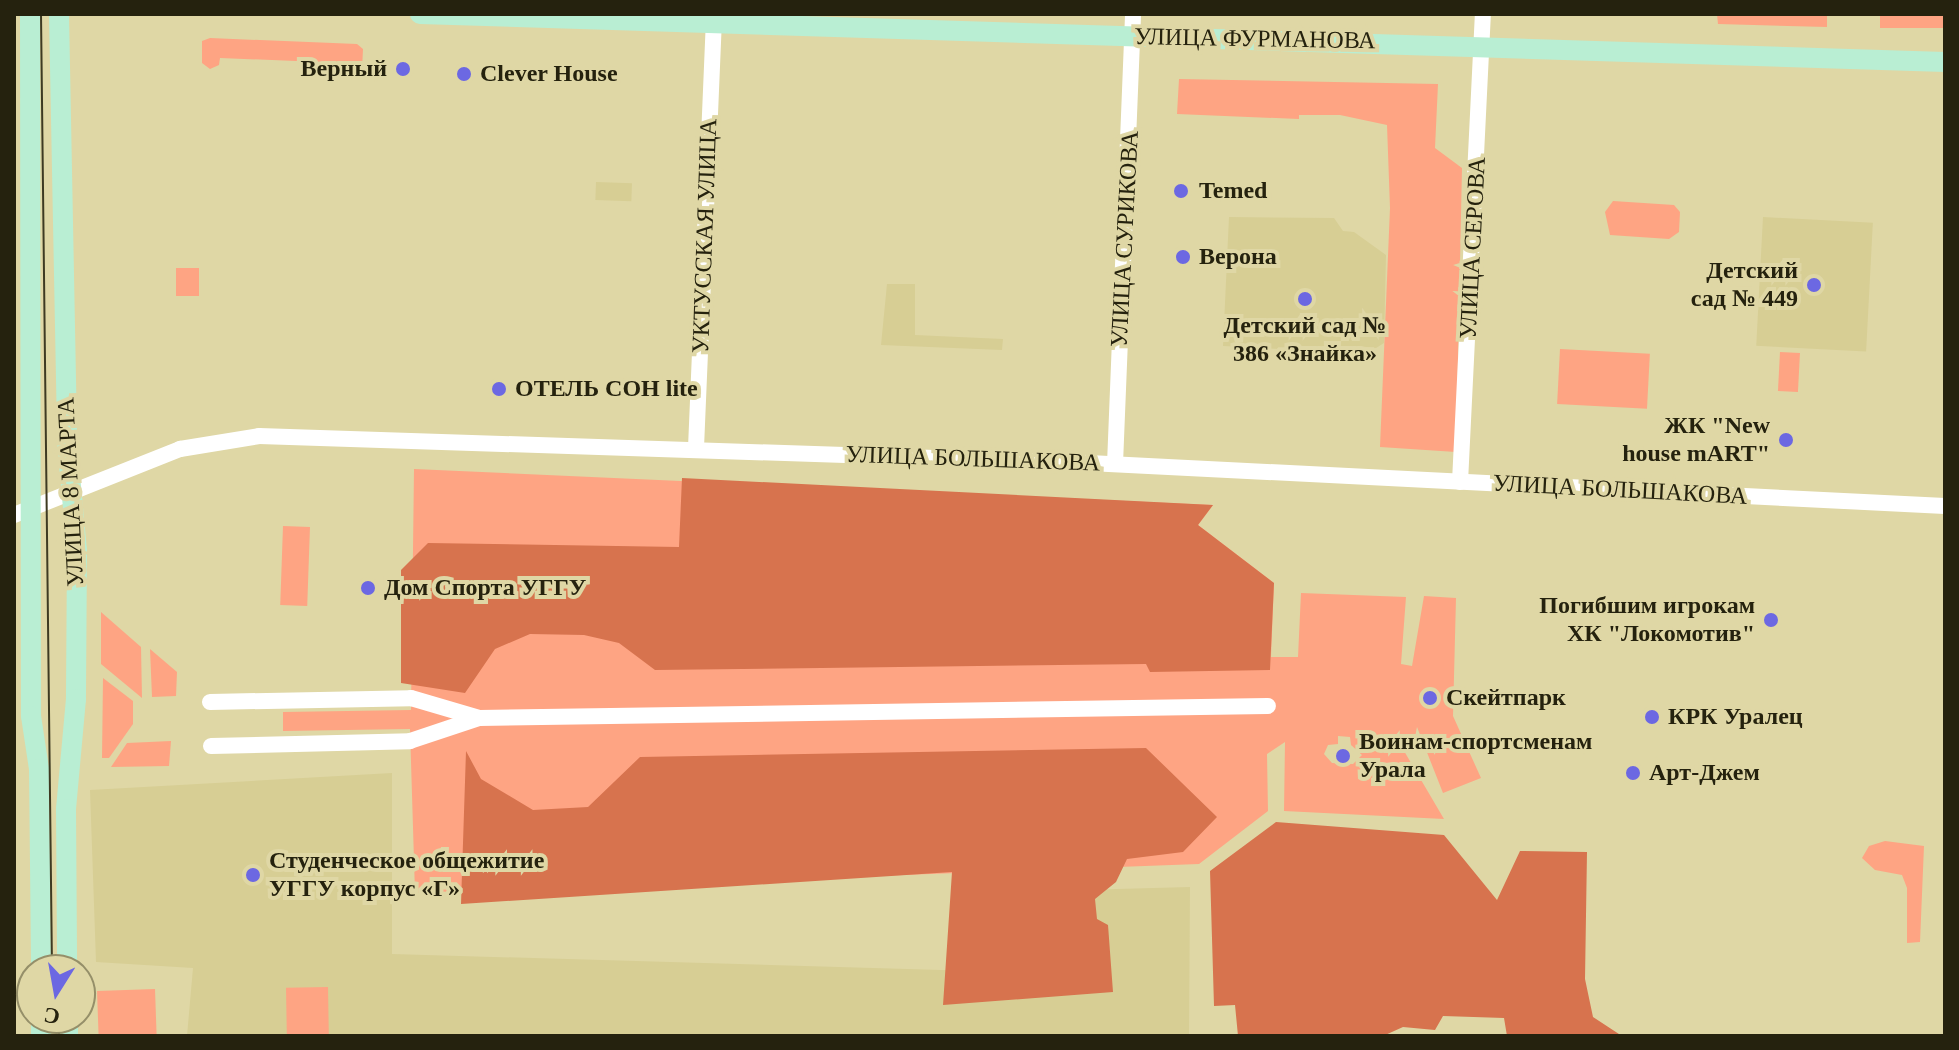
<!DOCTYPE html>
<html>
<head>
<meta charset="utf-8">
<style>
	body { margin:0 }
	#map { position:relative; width:1959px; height:1050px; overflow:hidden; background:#dfd7a5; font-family:Georgia,serif }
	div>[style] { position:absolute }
	.built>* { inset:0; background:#d7ce94; transform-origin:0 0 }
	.green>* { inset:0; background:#fea483; transform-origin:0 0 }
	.forest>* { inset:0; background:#d7734e }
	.minor>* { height:16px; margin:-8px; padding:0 8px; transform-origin:8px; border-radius:8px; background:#fff }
	.major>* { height:20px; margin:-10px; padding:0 10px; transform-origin:10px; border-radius:10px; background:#b9eed3 }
	.tram>* { height:2px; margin:-1px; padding:0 1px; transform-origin:1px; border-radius:1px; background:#3e3a22 }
	.dots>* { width:22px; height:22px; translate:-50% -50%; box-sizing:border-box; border:4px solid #dfd7a5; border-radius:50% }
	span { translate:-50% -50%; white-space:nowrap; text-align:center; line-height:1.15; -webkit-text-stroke:8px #dfd7a5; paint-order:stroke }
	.street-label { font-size:24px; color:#25220e }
	.poi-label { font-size:24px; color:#25220e; font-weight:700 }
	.right { translate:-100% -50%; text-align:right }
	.left { translate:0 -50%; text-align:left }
	.frame { position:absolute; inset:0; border:16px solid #25220e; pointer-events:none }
	.north { position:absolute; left:16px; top:954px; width:80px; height:80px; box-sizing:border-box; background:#dfd7a5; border:2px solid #958f69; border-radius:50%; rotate:191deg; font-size:22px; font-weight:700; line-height:32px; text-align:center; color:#25220e }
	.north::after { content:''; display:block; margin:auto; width:28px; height:36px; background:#6c68e2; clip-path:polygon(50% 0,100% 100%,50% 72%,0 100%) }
</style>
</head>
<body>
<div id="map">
	<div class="built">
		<div style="left:596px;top:182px;width:36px;height:18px;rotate:2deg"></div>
		<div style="clip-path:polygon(1229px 217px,1334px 218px,1343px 231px,1354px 232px,1386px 255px,1384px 343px,1376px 348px,1357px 346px,1356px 353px,1223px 346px)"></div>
		<div style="left:1763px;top:217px;width:110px;height:129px;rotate:3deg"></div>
		<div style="clip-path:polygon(887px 284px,915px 284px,915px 335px,1003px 339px,1002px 350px,881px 345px)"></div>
		<div style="clip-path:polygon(392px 773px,392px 954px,1080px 974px,1080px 890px,1190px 887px,1189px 1036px,187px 1036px,193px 968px,96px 962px,90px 790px)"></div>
	</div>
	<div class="green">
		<div style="clip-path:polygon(1717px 14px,1827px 14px,1827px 27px,1718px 24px)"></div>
		<div style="left:1880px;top:14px;width:65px;height:14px"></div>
		<div style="clip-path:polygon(210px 38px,357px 44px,363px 49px,362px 70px,349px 75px,344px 63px,220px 58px,219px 65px,210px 69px,202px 63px,202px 41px)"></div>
		<div style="clip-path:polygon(1179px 79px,1438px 84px,1435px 148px,1462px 168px,1456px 452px,1380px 447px,1390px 208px,1387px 125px,1340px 115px,1299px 115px,1299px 119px,1177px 114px)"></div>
		<div style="clip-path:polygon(1613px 201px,1674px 205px,1680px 212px,1679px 232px,1669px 239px,1610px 235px,1605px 212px)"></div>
		<div style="left:176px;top:268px;width:23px;height:28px"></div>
		<div style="left:1560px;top:349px;width:90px;height:55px;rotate:3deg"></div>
		<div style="left:1780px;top:352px;width:20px;height:39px;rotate:3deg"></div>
		<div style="clip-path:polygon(evenodd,414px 469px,1213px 505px,1198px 525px,1274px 583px,1271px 657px,1298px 657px,1301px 593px,1406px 597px,1401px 664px,1412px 666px,1424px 596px,1456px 598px,1453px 716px,1481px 778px,1443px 793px,1417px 727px,1415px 737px,1397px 739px,1444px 819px,1284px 811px,1285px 742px,1267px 754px,1268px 811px,1199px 864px,415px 893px,410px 729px,283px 731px,283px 712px,411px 710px,414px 469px,1338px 736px,1350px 737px,1351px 745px,1362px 755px,1353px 764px,1332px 763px,1324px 754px,1328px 745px,1338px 744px,1338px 736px)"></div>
		<div style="left:283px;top:526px;width:27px;height:79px;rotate:2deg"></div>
		<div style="clip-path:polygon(101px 612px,141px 647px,142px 698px,101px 664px)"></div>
		<div style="clip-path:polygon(150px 649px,177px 672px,176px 696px,152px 697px)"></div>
		<div style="clip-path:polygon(103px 678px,133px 701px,133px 724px,109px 758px,102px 758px)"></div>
		<div style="clip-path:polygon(171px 741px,169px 766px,111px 767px,127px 743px)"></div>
		<div style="clip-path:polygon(1885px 841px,1924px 846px,1920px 942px,1907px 943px,1907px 888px,1902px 875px,1875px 870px,1862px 858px,1869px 846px)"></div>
		<div style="left:328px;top:987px;width:49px;height:42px;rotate:89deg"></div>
		<div style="left:155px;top:989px;width:47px;height:58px;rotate:88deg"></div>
	</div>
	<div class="forest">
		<div style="clip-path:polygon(682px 478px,1213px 505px,1198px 525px,1274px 583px,1270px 670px,1150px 672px,1146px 664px,655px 670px,619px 643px,584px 635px,530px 634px,495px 649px,465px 693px,401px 683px,401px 570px,428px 543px,679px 547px)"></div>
		<div style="clip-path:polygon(1146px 748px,1217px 817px,1183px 852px,1127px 859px,1116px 882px,1095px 899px,1097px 919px,1108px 925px,1113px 992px,943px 1005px,952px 872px,461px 904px,466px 751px,481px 779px,533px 810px,588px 807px,640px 757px)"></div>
		<div style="clip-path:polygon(1276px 822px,1444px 835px,1497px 900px,1520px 851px,1587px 852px,1585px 979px,1593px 1017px,1622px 1036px,1507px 1036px,1504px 1018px,1443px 1016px,1435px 1030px,1403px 1027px,1383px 1036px,1238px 1036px,1235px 1005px,1214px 1006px,1210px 871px)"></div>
	</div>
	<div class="minor">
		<div style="left:696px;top:448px;width:423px;rotate:-87.6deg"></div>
		<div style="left:1115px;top:464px;width:450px;rotate:-87.7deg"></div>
		<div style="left:1460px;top:482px;width:469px;rotate:-87.2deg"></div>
		<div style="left:14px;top:515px;width:179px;rotate:-21.7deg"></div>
		<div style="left:180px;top:449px;width:80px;rotate:-9.3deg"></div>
		<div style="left:259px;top:436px;width:830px;rotate:1.86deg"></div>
		<div style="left:1089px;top:463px;width:857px;rotate:2.88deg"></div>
		<div style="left:210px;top:702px;width:201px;rotate:-1.1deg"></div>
		<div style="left:411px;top:698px;width:71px;rotate:16.4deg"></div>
		<div style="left:211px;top:746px;width:199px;rotate:-1.4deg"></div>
		<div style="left:410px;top:741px;width:73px;rotate:-18.4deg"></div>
		<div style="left:479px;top:718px;width:789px;rotate:-0.87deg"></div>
	</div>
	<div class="major">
		<div style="left:30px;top:14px;width:702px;rotate:89.92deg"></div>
		<div style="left:31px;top:716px;width:54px;rotate:81.4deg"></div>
		<div style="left:39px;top:769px;width:201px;rotate:89.4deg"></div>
		<div style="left:59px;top:14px;width:429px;rotate:88.9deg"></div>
		<div style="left:67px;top:443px;width:107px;rotate:84.7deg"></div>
		<div style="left:77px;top:550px;width:149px;rotate:90.4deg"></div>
		<div style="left:76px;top:699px;width:110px;rotate:95.2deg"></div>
		<div style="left:66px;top:809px;width:161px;rotate:89.6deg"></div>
		<div style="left:420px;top:14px;width:1526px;rotate:1.8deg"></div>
		<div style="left:41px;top:1018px;width:18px;rotate:90deg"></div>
		<div style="left:68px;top:1018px;width:18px;rotate:90deg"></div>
	</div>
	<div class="tram">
		<div style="left:41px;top:14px;width:956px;rotate:89.34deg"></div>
		<div style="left:58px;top:1018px;width:18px;rotate:87deg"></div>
	</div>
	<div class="dots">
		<div style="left:403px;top:69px;background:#6c68e2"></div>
		<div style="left:464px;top:74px;background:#6c68e2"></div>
		<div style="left:1181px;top:191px;background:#6c68e2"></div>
		<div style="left:1183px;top:257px;background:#6c68e2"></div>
		<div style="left:1814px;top:285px;background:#6c68e2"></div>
		<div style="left:1305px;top:299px;background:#6c68e2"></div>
		<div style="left:499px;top:389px;background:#6c68e2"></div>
		<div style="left:1786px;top:440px;background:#6c68e2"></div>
		<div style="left:368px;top:588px;background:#6c68e2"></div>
		<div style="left:1771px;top:620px;background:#6c68e2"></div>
		<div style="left:1430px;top:698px;background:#6c68e2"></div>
		<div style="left:1652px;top:717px;background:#6c68e2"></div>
		<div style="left:1343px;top:756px;background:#6c68e2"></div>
		<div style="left:1633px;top:773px;background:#6c68e2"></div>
		<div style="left:253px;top:875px;background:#6c68e2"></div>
	</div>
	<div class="street-label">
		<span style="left:1255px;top:39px;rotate:1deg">УЛИЦА ФУРМАНОВА</span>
		<span style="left:705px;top:236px;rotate:-88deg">УКТУССКАЯ УЛИЦА</span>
		<span style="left:1125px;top:239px;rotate:-87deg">УЛИЦА СУРИКОВА</span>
		<span style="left:1473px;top:248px;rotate:-87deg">УЛИЦА СЕРОВА</span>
		<span style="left:973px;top:459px;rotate:2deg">УЛИЦА БОЛЬШАКОВА</span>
		<span style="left:1620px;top:490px;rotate:3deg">УЛИЦА БОЛЬШАКОВА</span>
		<span style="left:71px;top:492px;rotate:-93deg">УЛИЦА 8 МАРТА</span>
	</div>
	<div class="poi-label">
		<span class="right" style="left:387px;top:69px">Верный</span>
		<span class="left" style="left:480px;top:74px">Clever House</span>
		<span class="left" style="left:1199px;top:191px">Temed</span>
		<span class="left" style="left:1199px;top:257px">Верона</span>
		<span class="right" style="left:1798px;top:285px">Детский<br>сад № 449</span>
		<span style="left:1305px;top:340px">Детский сад №<br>386 «Знайка»</span>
		<span class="left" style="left:515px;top:389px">ОТЕЛЬ СОН lite</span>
		<span class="right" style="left:1770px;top:440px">ЖК "New<br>house mART"</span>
		<span class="left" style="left:384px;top:588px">Дом Спорта УГГУ</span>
		<span class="right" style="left:1755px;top:620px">Погибшим игрокам<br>ХК "Локомотив"</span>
		<span class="left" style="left:1446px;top:698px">Скейтпарк</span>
		<span class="left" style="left:1668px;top:717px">КРК Уралец</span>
		<span class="left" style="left:1359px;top:756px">Воинам-спортсменам<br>Урала</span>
		<span class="left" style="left:1649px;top:773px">Арт-Джем</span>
		<span class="left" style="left:269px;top:875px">Студенческое общежитие<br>УГГУ корпус «Г»</span>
	</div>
	<div class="frame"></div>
	<div class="north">С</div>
</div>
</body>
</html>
